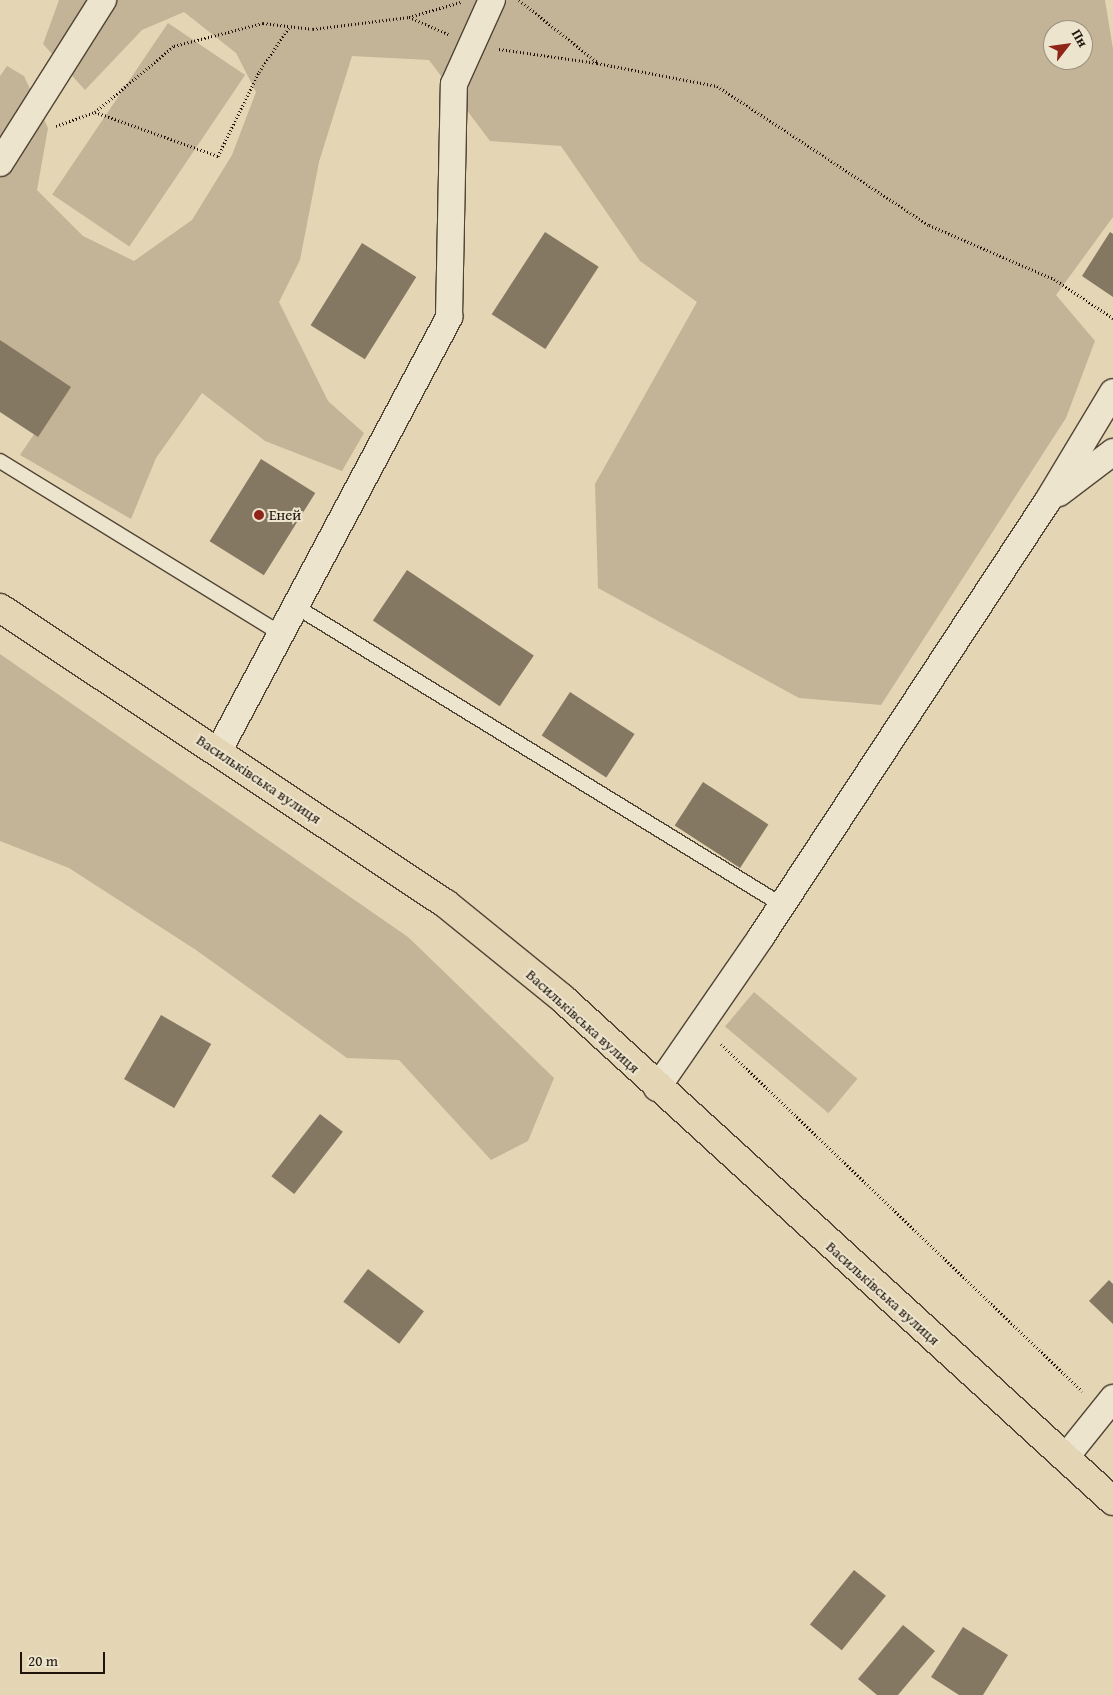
<!DOCTYPE html>
<html>
<head>
<meta charset="utf-8">
<style>
	body { margin:0 }
	#map { position:relative; width:1113px; height:1695px; overflow:hidden; background:#e4d5b4; font-family:"Gentium Book Plus",serif }
	div>[style] { position:absolute }
	.green>* { inset:0; background:#c3b497; transform-origin:0 0 }
	.building>* { inset:0; background:#857863; transform-origin:0 0 }
	.path>* { height:3px; margin-top:-1.5px; transform-origin:0; background:repeating-linear-gradient(90deg,#1f140b 0 1px,transparent 0 3.5px) }
	.roads { filter:drop-shadow(1px 0 #504435) drop-shadow(-1px 0 #504435) drop-shadow(0 1px #504435) drop-shadow(0 -1px #504435) }
	.lane>* { height:14px; margin:-7px; padding:0 7px; transform-origin:7px; border-radius:7px; background:#ede4ce }
	.street>* { height:26px; margin:-13px; padding:0 13px; transform-origin:13px; border-radius:13px; background:#ede4ce }
	.primary>* { height:28px; margin:-14px; padding:0 14px; transform-origin:14px; border-radius:14px; background:#e4d5b4 }
	.dots>* { width:14px; height:14px; translate:-50% -50%; box-sizing:border-box; border:2px solid #ede4ce; border-radius:50% }
	span { translate:-50% -50%; white-space:nowrap; text-align:center; line-height:1.15; -webkit-text-stroke:4px #ede4ce; paint-order:stroke }
	.poi-label { font-size:15px; color:#1f140b }
	.left { translate:0 -50%; text-align:left }
	.street-label { font-size:15px; color:#1f140b }
	.north { position:absolute; left:1043px; top:20px; width:50px; height:50px; box-sizing:border-box; background:#ede4ce; border:1px solid #9b9180; border-radius:50%; rotate:60deg; font-size:14px; font-weight:700; line-height:20px; text-align:center; color:#1f140b }
	.north::after { content:''; display:block; margin:auto; width:18px; height:22px; background:#8f2418; clip-path:polygon(50% 0,100% 100%,50% 72%,0 100%) }
	.scale { position:absolute; left:20px; top:1652px; width:85px; height:22px; box-sizing:border-box; border:2px solid #1f140b; border-top:0; padding-left:6px; font-size:15px; line-height:18px; white-space:nowrap; color:#1f140b; -webkit-text-stroke:4px #ede4ce; paint-order:stroke }
</style>
</head>
<body>
<div id="map">
	<div class="green">
		<div style="clip-path:polygon(evenodd,59px 0,1105px 0,1113px 49px,1113px 217px,1056px 295px,1095px 341px,1066px 418px,881px 705px,799px 698px,598px 588px,595px 484px,697px 302px,640px 261px,561px 146px,490px 141px,429px 60px,352px 56px,319px 162px,300px 260px,279px 302px,328px 401px,364px 433px,342px 471px,265px 441px,202px 393px,156px 458px,131px 519px,20px 455px,65px 388px,0 341px,0 76px,7px 66px,24px 76px,48px 128px,37px 190px,83px 236px,134px 261px,192px 220px,232px 155px,256px 92px,236px 53px,184px 12px,142px 30px,85px 90px,43px 44px,59px 0,1053px 30px,1083px 30px,1083px 60px,1053px 60px,1053px 30px)"></div>
		<div style="left:168px;top:23px;width:93px;height:207px;rotate:34deg"></div>
		<div style="clip-path:polygon(0 654px,408px 937px,554px 1078px,528px 1141px,491px 1160px,399px 1060px,347px 1058px,196px 950px,69px 868px,0 841px)"></div>
		<div style="left:754px;top:992px;width:135px;height:45px;rotate:40deg"></div>
	</div>
	<div class="building">
		<div style="left:545px;top:232px;width:64px;height:98px;rotate:33deg"></div>
		<div style="clip-path:polygon(1110px 232px,1113px 234px,1113px 297px,1082px 276px)"></div>
		<div style="left:362px;top:243px;width:64px;height:97px;rotate:32deg"></div>
		<div style="clip-path:polygon(0 340px,71px 387px,38px 437px,0 412px)"></div>
		<div style="left:261px;top:459px;width:64px;height:97px;rotate:32deg"></div>
		<div style="left:407px;top:570px;width:153px;height:61px;rotate:34deg"></div>
		<div style="left:570px;top:692px;width:77px;height:52px;rotate:33deg"></div>
		<div style="left:703px;top:782px;width:78px;height:52px;rotate:33deg"></div>
		<div style="left:161px;top:1015px;width:58px;height:74px;rotate:30deg"></div>
		<div style="left:320px;top:1114px;width:29px;height:79px;rotate:38deg"></div>
		<div style="left:368px;top:1269px;width:70px;height:41px;rotate:37deg"></div>
		<div style="clip-path:polygon(1109px 1280px,1113px 1284px,1113px 1324px,1089px 1301px)"></div>
		<div style="left:854px;top:1570px;width:41px;height:70px;rotate:39deg"></div>
		<div style="clip-path:polygon(903px 1625px,935px 1651px,898px 1695px,877px 1695px,858px 1679px)"></div>
		<div style="clip-path:polygon(963px 1627px,1008px 1655px,983px 1695px,959px 1695px,931px 1677px)"></div>
	</div>
	<div class="path">
		<div style="left:519px;top:0;width:100px;rotate:38.5deg"></div>
		<div style="left:409px;top:17px;width:54px;rotate:-16.1deg"></div>
		<div style="left:499px;top:49px;width:99px;rotate:8.1deg"></div>
		<div style="left:597px;top:63px;width:122px;rotate:10.9deg"></div>
		<div style="left:717px;top:86px;width:254px;rotate:33.3deg"></div>
		<div style="left:929px;top:225px;width:136px;rotate:23.4deg"></div>
		<div style="left:1054px;top:279px;width:71px;rotate:33.5deg"></div>
		<div style="left:95px;top:112px;width:131px;rotate:19.7deg"></div>
		<div style="left:218px;top:156px;width:93px;rotate:-64deg"></div>
		<div style="left:259px;top:72px;width:55px;rotate:-56deg"></div>
		<div style="left:56px;top:126px;width:41px;rotate:-19.7deg"></div>
		<div style="left:95px;top:112px;width:103px;rotate:-39.9deg"></div>
		<div style="left:174px;top:46px;width:92px;rotate:-14.5deg"></div>
		<div style="left:263px;top:23px;width:50px;rotate:6.8deg"></div>
		<div style="left:313px;top:29px;width:97px;rotate:-7.1deg"></div>
		<div style="left:409px;top:17px;width:43px;rotate:23.6deg"></div>
		<div style="left:721px;top:1044px;width:501px;rotate:43.87deg"></div>
	</div>
	<div class="roads">
		<div class="lane">
			<div style="left:0;top:461px;width:330px;rotate:31.6deg"></div>
			<div style="left:295px;top:606px;width:571px;rotate:31.55deg"></div>
		</div>
		<div class="street">
			<div style="left:0;top:163px;width:193px;rotate:-57.7deg"></div>
			<div style="left:1059px;top:493px;width:68px;rotate:-37.2deg"></div>
			<div style="left:218px;top:752px;width:493px;rotate:-62deg"></div>
			<div style="left:449px;top:317px;width:233px;rotate:-88.8deg"></div>
			<div style="left:454px;top:84px;width:92px;rotate:-65.7deg"></div>
			<div style="left:657px;top:1088px;width:183px;rotate:-55.4deg"></div>
			<div style="left:761px;top:937px;width:521px;rotate:-56.68deg"></div>
			<div style="left:1047px;top:502px;width:128px;rotate:-59deg"></div>
			<div style="left:1065px;top:1458px;width:77px;rotate:-51.3deg"></div>
		</div>
		<div class="primary">
			<div style="left:0;top:608px;width:535px;rotate:33.57deg"></div>
			<div style="left:446px;top:904px;width:149px;rotate:39deg"></div>
			<div style="left:562px;top:998px;width:746px;rotate:42.39deg"></div>
		</div>
	</div>
	<div class="dots">
		<div style="left:259px;top:515px;background:#8f2418"></div>
	</div>
	<div class="poi-label">
		<span class="left" style="left:269px;top:515px">Еней</span>
	</div>
	<div class="street-label">
		<span style="left:259px;top:779px;rotate:34deg">Васильківська вулиця</span>
		<span style="left:583px;top:1021px;rotate:42deg">Васильківська вулиця</span>
		<span style="left:883px;top:1293px;rotate:42deg">Васильківська вулиця</span>
	</div>
	<div class="north">Пн</div>
	<div class="scale">20 m</div>
</div>
</body>
</html>
